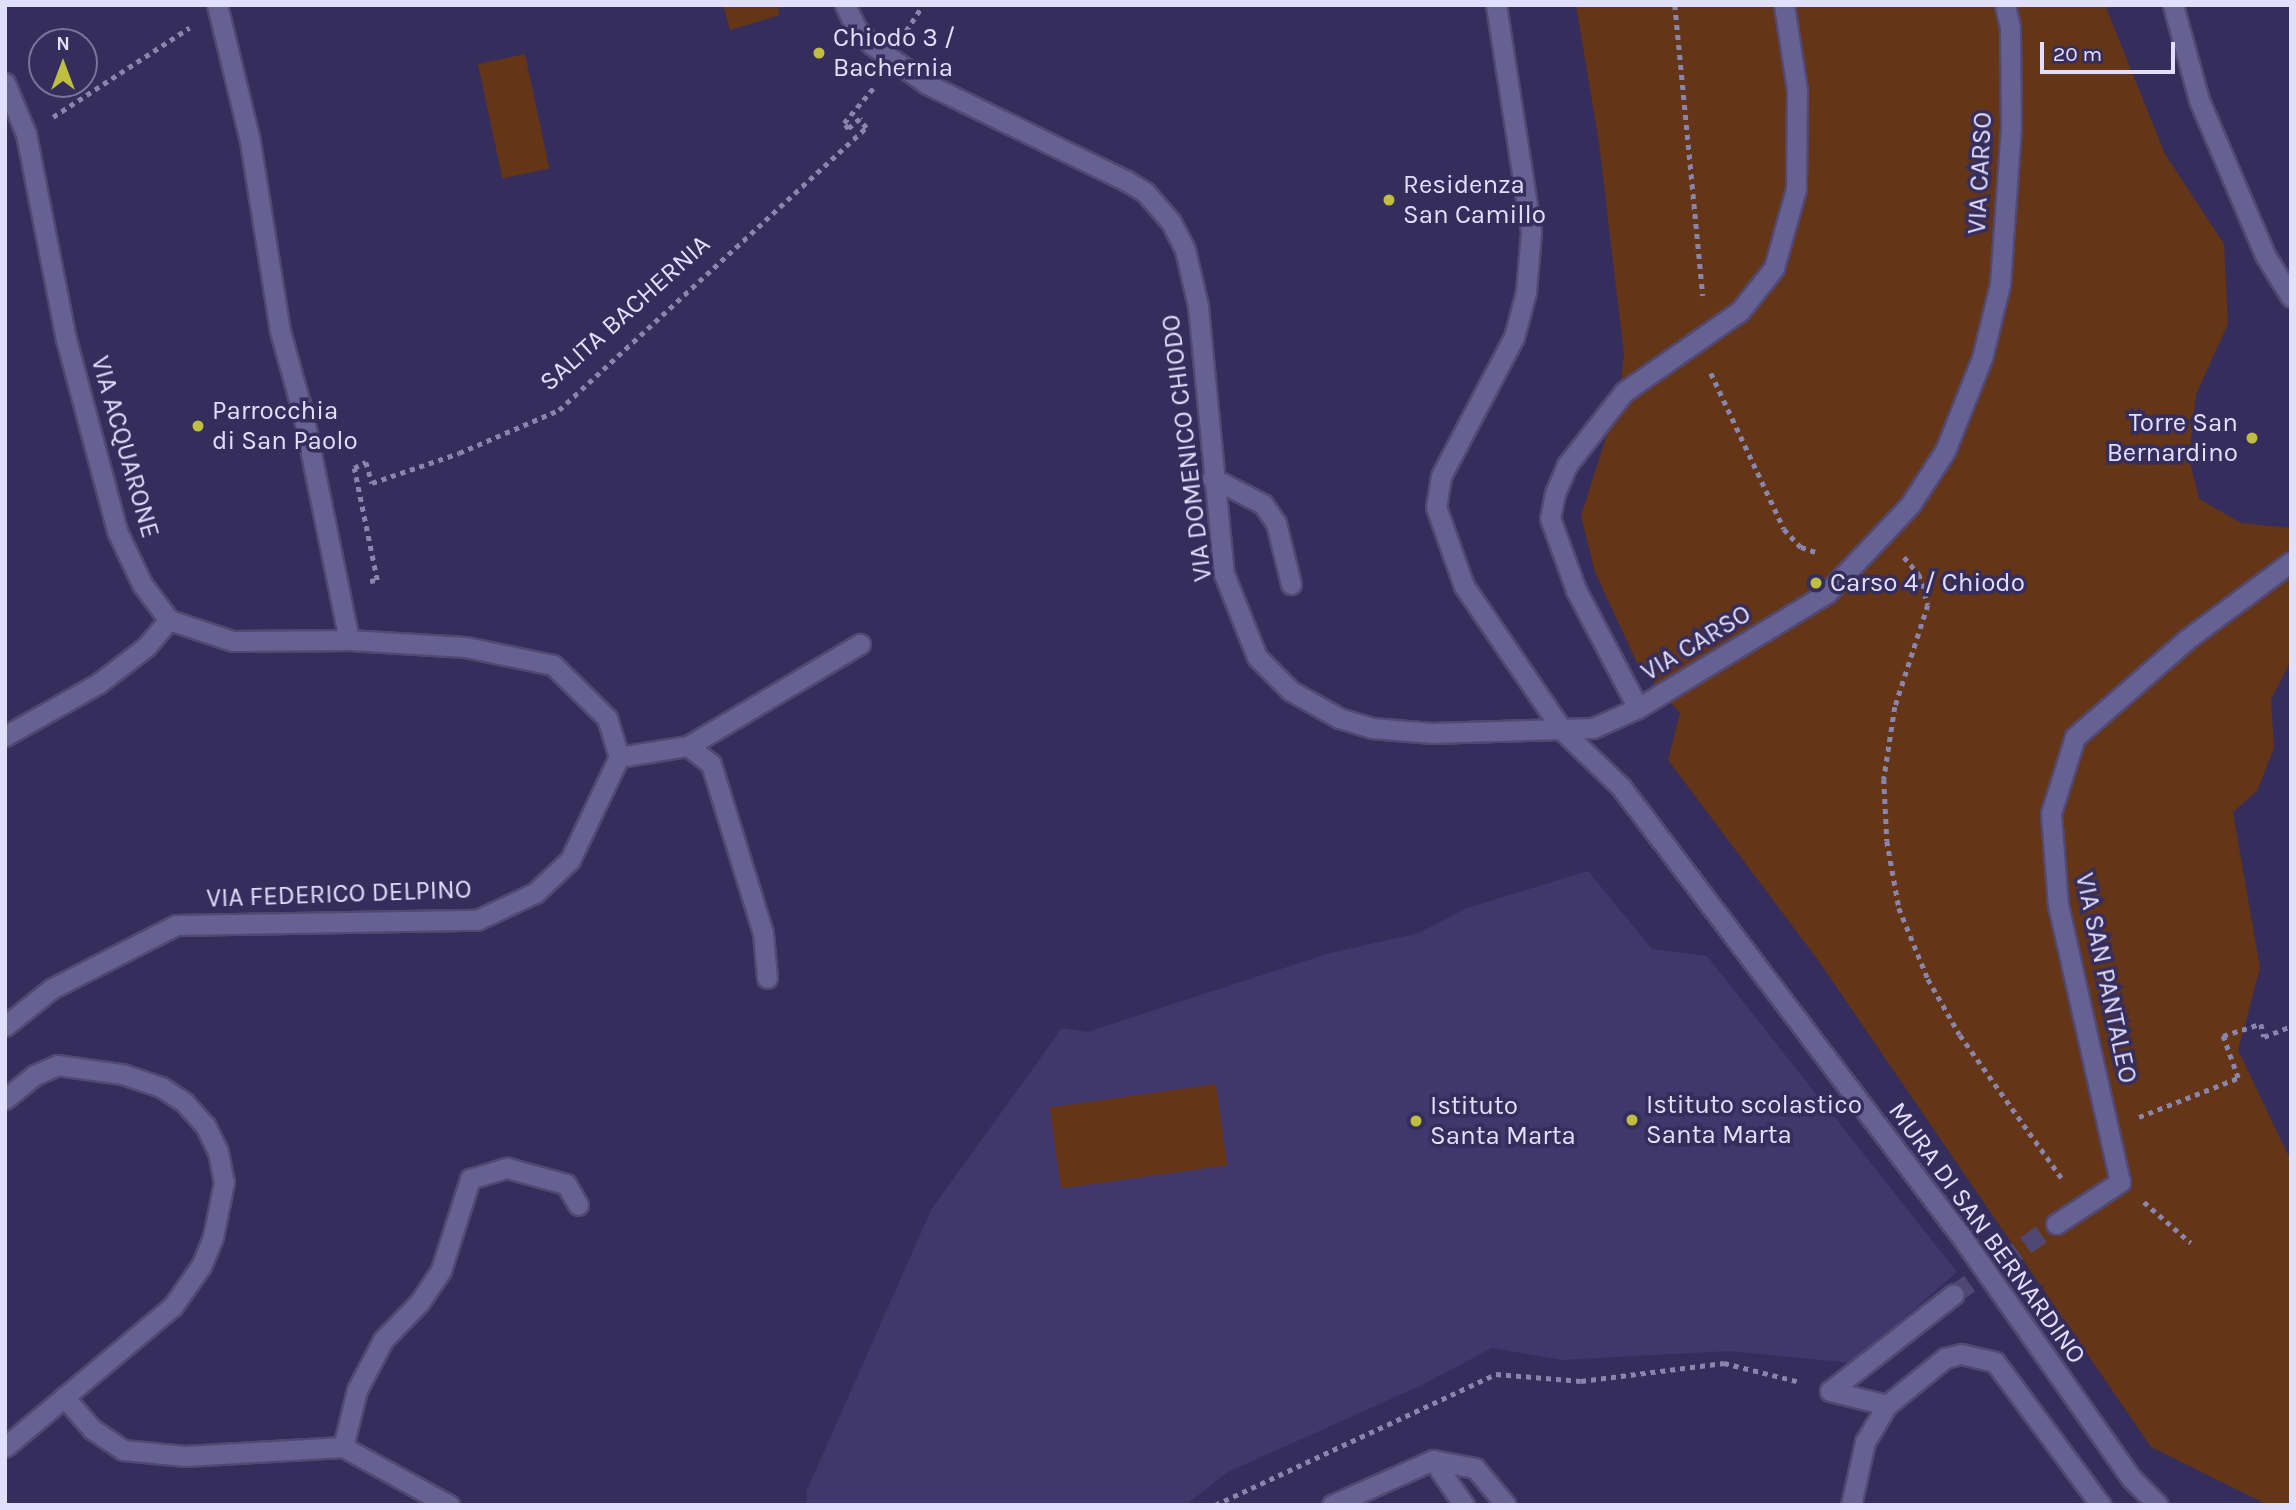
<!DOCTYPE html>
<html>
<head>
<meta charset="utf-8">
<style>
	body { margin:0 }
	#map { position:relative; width:2296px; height:1510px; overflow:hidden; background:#352d5c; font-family:Karla,sans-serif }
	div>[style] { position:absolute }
	.built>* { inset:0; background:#40376c }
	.green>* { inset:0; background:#653518; transform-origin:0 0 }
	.minor-tunnel>* { height:19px; margin-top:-9.5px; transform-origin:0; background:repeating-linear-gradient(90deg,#4f4874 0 19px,transparent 0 29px) }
	.path>* { height:4.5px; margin-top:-2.25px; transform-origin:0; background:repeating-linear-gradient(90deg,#8a85ab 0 5px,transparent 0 10px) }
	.roads { filter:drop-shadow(2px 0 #514971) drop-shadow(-2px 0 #514971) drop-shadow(0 2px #514971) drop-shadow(0 -2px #514971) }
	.service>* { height:19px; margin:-9.5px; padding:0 9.5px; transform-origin:9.5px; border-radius:9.5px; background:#666093 }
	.minor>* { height:19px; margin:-9.5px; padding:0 9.5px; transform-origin:9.5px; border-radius:9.5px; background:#666093 }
	.dots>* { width:19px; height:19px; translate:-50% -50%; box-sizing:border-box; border:4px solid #352d5c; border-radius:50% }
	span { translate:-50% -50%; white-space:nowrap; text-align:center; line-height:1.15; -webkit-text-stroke:7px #352d5c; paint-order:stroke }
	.poi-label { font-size:26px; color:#e1dffc }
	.left { translate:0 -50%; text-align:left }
	.right { translate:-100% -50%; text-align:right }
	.street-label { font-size:26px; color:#e1dffc }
	.frame { position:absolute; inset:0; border:7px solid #e1dffc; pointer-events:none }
	.north { position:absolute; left:28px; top:28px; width:70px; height:70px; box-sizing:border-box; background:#352d5c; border:2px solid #7a749c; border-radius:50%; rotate:0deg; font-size:19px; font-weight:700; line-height:28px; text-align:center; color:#e1dffc }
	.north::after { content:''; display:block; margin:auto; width:24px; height:32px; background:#bfbe41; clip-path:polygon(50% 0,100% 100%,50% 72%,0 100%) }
	.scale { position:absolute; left:2040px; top:42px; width:135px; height:32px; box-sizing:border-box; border:4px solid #e1dffc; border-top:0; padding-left:9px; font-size:21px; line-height:24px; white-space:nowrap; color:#e1dffc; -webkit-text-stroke:5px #352d5c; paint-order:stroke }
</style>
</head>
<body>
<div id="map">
	<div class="built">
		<div style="clip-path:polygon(1588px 871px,1652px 949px,1707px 956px,1957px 1272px,1852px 1363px,1730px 1351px,1561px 1360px,1492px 1348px,1424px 1384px,1226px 1473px,1186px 1505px,806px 1505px,807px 1490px,931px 1210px,1062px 1028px,1087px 1032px,1330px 953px,1419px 933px,1467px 908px)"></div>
	</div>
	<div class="green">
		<div style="clip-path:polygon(723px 5px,777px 5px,780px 15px,730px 30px)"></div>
		<div style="clip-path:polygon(1576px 5px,2105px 5px,2165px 154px,2224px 244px,2228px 324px,2196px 394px,2189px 458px,2199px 499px,2241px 523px,2291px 528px,2291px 661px,2271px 699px,2274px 748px,2257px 791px,2233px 812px,2260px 968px,2238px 1050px,2291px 1161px,2291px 1505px,2268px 1505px,2151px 1447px,1818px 960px,1668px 760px,1680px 713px,1639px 667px,1595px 572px,1581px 516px,1619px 396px,1624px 355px,1599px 143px)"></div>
		<div style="left:525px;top:54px;width:117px;height:48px;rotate:78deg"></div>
		<div style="left:1216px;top:1084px;width:82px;height:168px;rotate:82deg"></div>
	</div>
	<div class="minor-tunnel">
		<div style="left:1954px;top:1294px;width:124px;rotate:-34.5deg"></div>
	</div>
	<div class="path">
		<div style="left:1675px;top:5px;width:292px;rotate:84.5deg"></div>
		<div style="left:906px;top:31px;width:31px;rotate:-57deg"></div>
		<div style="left:53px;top:117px;width:163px;rotate:-33.2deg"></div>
		<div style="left:1711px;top:373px;width:172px;rotate:64.9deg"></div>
		<div style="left:1784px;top:529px;width:25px;rotate:47deg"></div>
		<div style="left:1801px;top:547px;width:18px;rotate:19deg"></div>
		<div style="left:1904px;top:557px;width:23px;rotate:49deg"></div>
		<div style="left:1919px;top:574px;width:32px;rotate:74deg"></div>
		<div style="left:1928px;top:605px;width:107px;rotate:107.9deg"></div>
		<div style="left:1895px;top:707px;width:73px;rotate:98.7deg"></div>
		<div style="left:1884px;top:779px;width:62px;rotate:87.2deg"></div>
		<div style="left:1887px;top:841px;width:68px;rotate:79.8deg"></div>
		<div style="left:1899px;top:908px;width:77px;rotate:67.8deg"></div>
		<div style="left:1928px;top:979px;width:64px;rotate:60.3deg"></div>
		<div style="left:1960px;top:1035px;width:178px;rotate:54.6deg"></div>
		<div style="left:370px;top:581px;width:7px;rotate:-8deg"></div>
		<div style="left:377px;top:580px;width:114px;rotate:-101.6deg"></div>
		<div style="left:354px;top:468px;width:13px;rotate:-27deg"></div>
		<div style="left:366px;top:462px;width:22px;rotate:74deg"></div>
		<div style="left:372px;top:483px;width:92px;rotate:-19deg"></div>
		<div style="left:459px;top:453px;width:109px;rotate:-23.3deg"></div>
		<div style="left:559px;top:410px;width:417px;rotate:-42.6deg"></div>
		<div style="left:866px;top:128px;width:11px;rotate:-124deg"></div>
		<div style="left:860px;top:119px;width:16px;rotate:140deg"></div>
		<div style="left:848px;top:129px;width:7px;rotate:-124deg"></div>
		<div style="left:844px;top:123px;width:48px;rotate:-50deg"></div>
		<div style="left:2139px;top:1117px;width:106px;rotate:-21.5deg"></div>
		<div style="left:2238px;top:1078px;width:45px;rotate:-109.7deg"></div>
		<div style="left:2223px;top:1036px;width:40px;rotate:-18deg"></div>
		<div style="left:2261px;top:1024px;width:13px;rotate:77deg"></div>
		<div style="left:2264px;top:1037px;width:29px;rotate:-22deg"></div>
		<div style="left:2144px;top:1202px;width:62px;rotate:41.1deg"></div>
		<div style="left:1215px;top:1505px;width:310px;rotate:-25deg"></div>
		<div style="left:1496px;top:1374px;width:85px;rotate:4.7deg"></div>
		<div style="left:1581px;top:1381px;width:144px;rotate:-7.2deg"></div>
		<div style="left:1724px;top:1363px;width:78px;rotate:14deg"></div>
	</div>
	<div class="roads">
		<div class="service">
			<div style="left:1212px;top:478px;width:57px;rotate:27deg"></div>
			<div style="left:1263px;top:504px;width:23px;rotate:56deg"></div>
			<div style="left:1276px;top:523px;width:63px;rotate:76.2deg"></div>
			<div style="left:5px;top:736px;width:108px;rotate:-29.4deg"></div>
			<div style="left:99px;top:683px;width:59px;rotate:-37.5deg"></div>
			<div style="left:146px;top:647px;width:35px;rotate:-50deg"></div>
		</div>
		<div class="minor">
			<div style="left:845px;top:5px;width:25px;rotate:64deg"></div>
			<div style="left:856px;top:28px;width:22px;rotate:47deg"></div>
			<div style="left:871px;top:44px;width:69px;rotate:35.5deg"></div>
			<div style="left:927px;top:84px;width:220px;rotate:25.9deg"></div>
			<div style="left:1125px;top:180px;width:23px;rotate:31deg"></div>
			<div style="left:1145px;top:192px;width:40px;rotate:49deg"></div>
			<div style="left:1171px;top:222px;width:31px;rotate:63deg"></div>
			<div style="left:1185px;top:250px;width:57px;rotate:76.9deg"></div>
			<div style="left:1198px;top:306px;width:269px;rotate:84.5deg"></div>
			<div style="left:1224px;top:574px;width:89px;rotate:68.3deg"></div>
			<div style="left:1257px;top:657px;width:48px;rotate:45deg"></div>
			<div style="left:1291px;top:691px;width:55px;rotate:29.4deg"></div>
			<div style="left:1339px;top:718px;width:34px;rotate:17deg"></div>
			<div style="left:1372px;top:728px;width:60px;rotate:4.8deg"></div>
			<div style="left:1432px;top:733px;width:161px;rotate:-1.8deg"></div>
			<div style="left:1593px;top:728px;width:49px;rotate:-24deg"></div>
			<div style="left:1496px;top:5px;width:230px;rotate:81.2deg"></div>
			<div style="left:1531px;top:232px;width:60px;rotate:94.8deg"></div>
			<div style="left:1526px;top:292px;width:47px;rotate:104.9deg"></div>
			<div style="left:1514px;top:337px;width:157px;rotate:117.7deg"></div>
			<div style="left:1441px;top:476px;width:31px;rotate:99deg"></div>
			<div style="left:1436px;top:507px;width:84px;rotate:70.5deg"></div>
			<div style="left:1464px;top:586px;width:176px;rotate:55.7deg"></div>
			<div style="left:1563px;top:731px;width:81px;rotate:44deg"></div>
			<div style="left:1621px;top:787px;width:563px;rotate:52.87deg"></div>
			<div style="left:1961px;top:1236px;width:296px;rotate:54.9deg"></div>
			<div style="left:2131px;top:1478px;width:38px;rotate:45deg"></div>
			<div style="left:1784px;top:5px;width:86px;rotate:81.3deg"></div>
			<div style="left:1797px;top:90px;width:99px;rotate:90.6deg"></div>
			<div style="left:1796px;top:189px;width:82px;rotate:105.6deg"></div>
			<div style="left:1774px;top:268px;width:55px;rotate:128.3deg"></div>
			<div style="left:1740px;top:311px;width:141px;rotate:145.1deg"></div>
			<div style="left:1624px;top:392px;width:93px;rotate:128deg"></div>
			<div style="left:1567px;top:465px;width:30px;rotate:113deg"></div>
			<div style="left:1555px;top:493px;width:25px;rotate:101deg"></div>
			<div style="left:1550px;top:518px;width:77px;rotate:70.1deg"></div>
			<div style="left:1576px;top:590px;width:133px;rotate:62.3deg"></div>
			<div style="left:1638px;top:708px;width:221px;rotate:-31.3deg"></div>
			<div style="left:1827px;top:593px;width:121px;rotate:-46.7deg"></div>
			<div style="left:1910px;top:505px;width:64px;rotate:-57.1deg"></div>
			<div style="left:1945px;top:451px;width:100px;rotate:-68.3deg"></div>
			<div style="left:1982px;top:358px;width:76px;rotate:-76.3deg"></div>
			<div style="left:2000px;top:284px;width:156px;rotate:-86deg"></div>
			<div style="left:2011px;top:128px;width:101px;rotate:-90.6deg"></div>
			<div style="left:2010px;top:27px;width:23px;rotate:-103deg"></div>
			<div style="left:2173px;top:5px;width:98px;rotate:74.7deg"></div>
			<div style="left:2199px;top:100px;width:168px;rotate:66.9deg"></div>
			<div style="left:2265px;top:255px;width:49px;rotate:58.2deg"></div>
			<div style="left:5px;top:83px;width:55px;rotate:67.6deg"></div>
			<div style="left:26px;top:134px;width:209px;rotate:79deg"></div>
			<div style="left:66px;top:339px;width:199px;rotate:75.1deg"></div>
			<div style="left:117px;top:531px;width:59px;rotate:64.7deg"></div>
			<div style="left:142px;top:584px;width:45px;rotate:53.1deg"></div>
			<div style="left:169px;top:620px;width:67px;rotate:18.2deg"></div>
			<div style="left:233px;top:641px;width:116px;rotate:-0.5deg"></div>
			<div style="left:349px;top:640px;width:227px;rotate:-101.5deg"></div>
			<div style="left:304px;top:418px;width:90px;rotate:-105.4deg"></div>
			<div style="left:280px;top:331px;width:192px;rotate:-99deg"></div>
			<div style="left:250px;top:141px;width:140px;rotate:-103.6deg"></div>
			<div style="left:688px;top:746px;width:200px;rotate:-30.7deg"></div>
			<div style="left:619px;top:757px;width:70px;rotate:-9.1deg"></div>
			<div style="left:688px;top:746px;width:29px;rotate:38deg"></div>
			<div style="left:711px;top:764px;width:177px;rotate:72.9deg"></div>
			<div style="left:763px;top:933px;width:45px;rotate:84.9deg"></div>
			<div style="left:5px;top:1026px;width:59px;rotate:-38.8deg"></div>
			<div style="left:51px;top:989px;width:140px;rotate:-27.1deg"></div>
			<div style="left:176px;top:925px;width:301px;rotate:-1deg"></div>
			<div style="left:477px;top:920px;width:64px;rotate:-25deg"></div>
			<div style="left:535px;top:893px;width:48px;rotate:-43.3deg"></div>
			<div style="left:570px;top:860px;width:114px;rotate:-64.6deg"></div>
			<div style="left:619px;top:757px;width:41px;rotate:-107.1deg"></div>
			<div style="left:607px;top:718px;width:76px;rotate:-135.5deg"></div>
			<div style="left:553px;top:665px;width:90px;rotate:-168.4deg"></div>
			<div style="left:465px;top:647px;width:116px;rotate:-176.5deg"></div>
			<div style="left:5px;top:1099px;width:38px;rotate:-39deg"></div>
			<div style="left:35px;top:1075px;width:24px;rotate:-24deg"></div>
			<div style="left:57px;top:1065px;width:66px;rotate:7.9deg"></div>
			<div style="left:122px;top:1074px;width:41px;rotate:18.4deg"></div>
			<div style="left:161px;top:1087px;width:27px;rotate:33deg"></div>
			<div style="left:184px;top:1102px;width:31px;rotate:48deg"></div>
			<div style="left:205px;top:1125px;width:30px;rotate:64deg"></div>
			<div style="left:218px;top:1152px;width:31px;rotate:79deg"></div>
			<div style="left:224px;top:1182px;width:56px;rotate:101.3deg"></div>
			<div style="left:213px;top:1237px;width:31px;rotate:112deg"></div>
			<div style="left:201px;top:1266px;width:49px;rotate:125deg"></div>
			<div style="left:173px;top:1306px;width:219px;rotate:140deg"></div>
			<div style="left:2056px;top:1224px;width:77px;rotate:-33.3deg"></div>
			<div style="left:2120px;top:1182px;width:284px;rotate:-102.6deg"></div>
			<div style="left:2058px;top:905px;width:92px;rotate:-94.4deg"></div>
			<div style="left:2051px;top:813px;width:80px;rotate:-72.5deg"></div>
			<div style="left:2075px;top:737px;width:147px;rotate:-41.1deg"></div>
			<div style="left:2186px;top:640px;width:131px;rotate:-36.6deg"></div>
			<div style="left:1830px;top:1391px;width:157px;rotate:-38deg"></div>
			<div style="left:1830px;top:1391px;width:59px;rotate:13.8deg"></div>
			<div style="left:64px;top:1397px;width:43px;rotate:48.8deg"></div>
			<div style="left:92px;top:1429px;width:37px;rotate:34deg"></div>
			<div style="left:123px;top:1450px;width:62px;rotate:5.5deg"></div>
			<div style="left:185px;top:1456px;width:158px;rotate:-3.3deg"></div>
			<div style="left:343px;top:1447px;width:121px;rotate:28.7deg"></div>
			<div style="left:343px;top:1447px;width:59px;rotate:-76.2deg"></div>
			<div style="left:357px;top:1390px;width:56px;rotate:-62.5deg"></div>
			<div style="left:383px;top:1340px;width:52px;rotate:-45.8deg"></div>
			<div style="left:419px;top:1303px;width:40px;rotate:-56deg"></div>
			<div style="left:441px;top:1270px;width:96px;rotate:-72.3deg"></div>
			<div style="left:470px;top:1179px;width:39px;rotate:-17deg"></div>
			<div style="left:507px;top:1168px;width:61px;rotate:15.2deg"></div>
			<div style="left:566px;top:1184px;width:24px;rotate:60deg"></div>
			<div style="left:1433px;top:1460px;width:55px;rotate:55.4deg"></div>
			<div style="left:1332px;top:1505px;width:111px;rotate:-24deg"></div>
			<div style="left:1433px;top:1460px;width:43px;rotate:10.8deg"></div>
			<div style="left:1475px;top:1468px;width:48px;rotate:50deg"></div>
			<div style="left:1851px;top:1505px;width:65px;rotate:-77.5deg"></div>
			<div style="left:1865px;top:1442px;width:43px;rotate:-59.3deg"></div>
			<div style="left:1887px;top:1405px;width:75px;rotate:-39deg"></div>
			<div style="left:1945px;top:1358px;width:16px;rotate:-14deg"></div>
			<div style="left:1961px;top:1354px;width:35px;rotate:13deg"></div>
			<div style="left:1995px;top:1362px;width:178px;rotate:53.5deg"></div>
		</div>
	</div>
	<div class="dots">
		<div style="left:819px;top:53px;background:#bfbe41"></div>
		<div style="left:1389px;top:200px;background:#bfbe41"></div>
		<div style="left:198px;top:426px;background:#bfbe41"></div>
		<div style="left:2252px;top:438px;background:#bfbe41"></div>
		<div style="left:1816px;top:583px;background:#bfbe41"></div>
		<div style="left:1632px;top:1120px;background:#bfbe41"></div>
		<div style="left:1416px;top:1121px;background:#bfbe41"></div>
	</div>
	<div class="poi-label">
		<span class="left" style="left:833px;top:53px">Chiodo 3 /<br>Bachernia</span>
		<span class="left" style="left:1403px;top:200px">Residenza<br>San Camillo</span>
		<span class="left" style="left:212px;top:426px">Parrocchia<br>di San Paolo</span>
		<span class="right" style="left:2238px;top:438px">Torre San<br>Bernardino</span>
		<span class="left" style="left:1830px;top:583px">Carso 4 / Chiodo</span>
		<span class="left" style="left:1646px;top:1120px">Istituto scolastico<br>Santa Marta</span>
		<span class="left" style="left:1430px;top:1121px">Istituto<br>Santa Marta</span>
	</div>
	<div class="street-label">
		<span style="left:1980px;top:173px;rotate:-87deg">VIA CARSO</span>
		<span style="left:625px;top:313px;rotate:-42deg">SALITA BACHERNIA</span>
		<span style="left:125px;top:447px;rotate:74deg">VIA ACQUARONE</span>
		<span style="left:1187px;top:448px;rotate:-97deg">VIA DOMENICO CHIODO</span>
		<span style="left:1696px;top:643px;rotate:-31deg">VIA CARSO</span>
		<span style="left:339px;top:894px;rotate:-2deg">VIA FEDERICO DELPINO</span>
		<span style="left:2106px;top:978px;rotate:78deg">VIA SAN PANTALEO</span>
		<span style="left:1987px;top:1233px;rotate:54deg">MURA DI SAN BERNARDINO</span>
	</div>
	<div class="frame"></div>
	<div class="north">N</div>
	<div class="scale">20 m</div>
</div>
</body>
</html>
